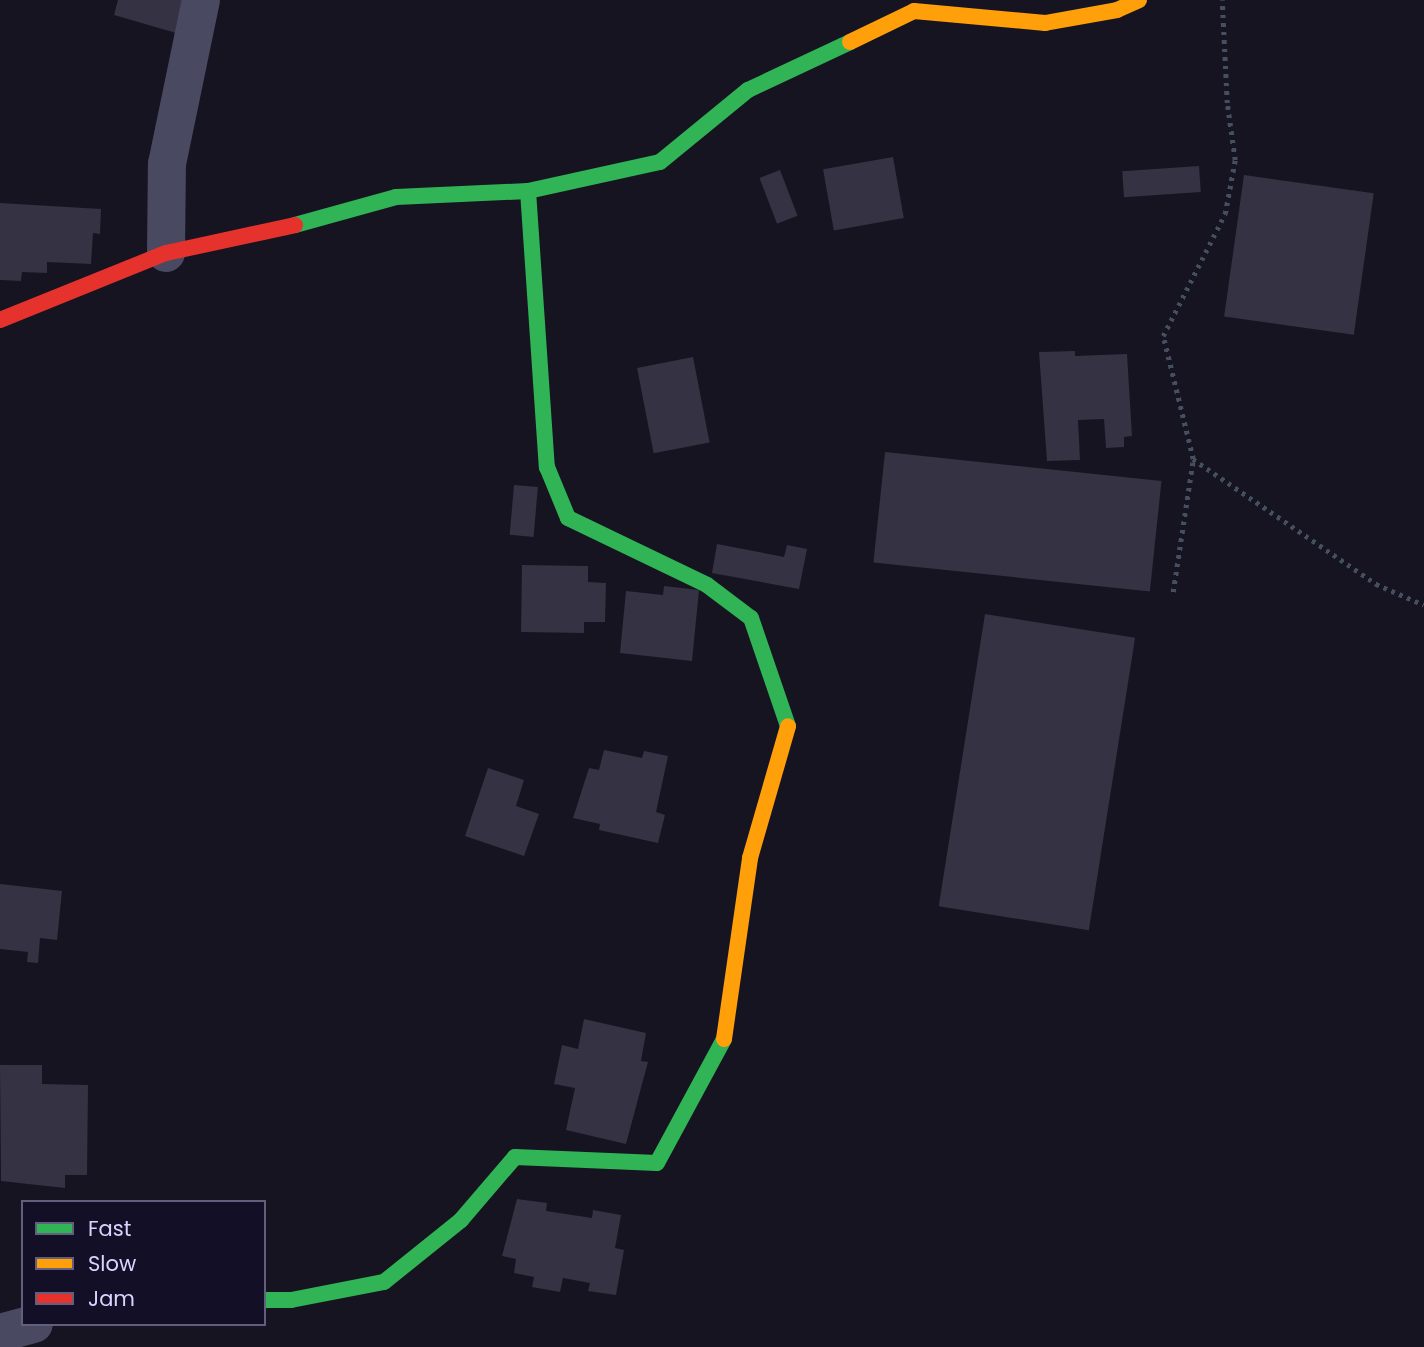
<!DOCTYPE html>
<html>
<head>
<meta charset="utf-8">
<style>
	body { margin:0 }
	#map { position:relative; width:1424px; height:1347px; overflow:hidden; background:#161421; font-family:Poppins,sans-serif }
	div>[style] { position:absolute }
	.building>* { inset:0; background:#343243; transform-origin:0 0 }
	.path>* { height:4.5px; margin-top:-2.25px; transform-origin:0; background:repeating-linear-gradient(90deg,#44505f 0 3.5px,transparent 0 8.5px) }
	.street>* { height:38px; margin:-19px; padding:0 19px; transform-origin:19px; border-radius:19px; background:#4a4962 }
	.fast>* { height:16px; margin:-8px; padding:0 8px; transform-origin:8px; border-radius:8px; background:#30b455 }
	.slow>* { height:16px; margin:-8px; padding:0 8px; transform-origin:8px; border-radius:8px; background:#ff9f0a }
	.jam>* { height:16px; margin:-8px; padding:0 8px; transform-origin:8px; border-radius:8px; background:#e5322d }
	span { translate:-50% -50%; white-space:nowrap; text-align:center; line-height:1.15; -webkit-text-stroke:5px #130f26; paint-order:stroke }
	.legend { position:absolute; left:21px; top:1200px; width:245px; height:126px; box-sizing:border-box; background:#130f26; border:2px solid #625e7d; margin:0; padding:9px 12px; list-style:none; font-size:21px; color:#d9d4ff }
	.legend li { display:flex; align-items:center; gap:14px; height:35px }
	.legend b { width:35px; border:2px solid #625e7d }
</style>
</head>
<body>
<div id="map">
	<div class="building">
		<div style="clip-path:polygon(118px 0,186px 0,176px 33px,114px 15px)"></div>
		<div style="left:893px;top:157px;width:62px;height:71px;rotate:80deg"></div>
		<div style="left:1199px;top:166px;width:26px;height:77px;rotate:86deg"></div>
		<div style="left:780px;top:170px;width:49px;height:22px;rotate:69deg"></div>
		<div style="left:1244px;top:175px;width:131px;height:143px;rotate:8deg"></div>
		<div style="clip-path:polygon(0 203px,101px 209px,100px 234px,93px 233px,91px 264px,47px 262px,47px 273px,22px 272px,21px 281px,0 280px)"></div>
		<div style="clip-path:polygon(1075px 351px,1075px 356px,1127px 354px,1132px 436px,1124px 437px,1124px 447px,1106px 448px,1104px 419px,1078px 420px,1080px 460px,1047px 461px,1039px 352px)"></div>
		<div style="left:693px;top:357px;width:87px;height:57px;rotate:79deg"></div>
		<div style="left:885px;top:452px;width:278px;height:111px;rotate:6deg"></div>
		<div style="left:514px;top:485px;width:24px;height:50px;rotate:5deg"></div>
		<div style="clip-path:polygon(717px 544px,784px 557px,787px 545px,807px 549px,799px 589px,712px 573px)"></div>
		<div style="clip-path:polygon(522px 565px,588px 566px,588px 582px,606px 583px,605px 622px,584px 622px,584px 633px,521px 632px)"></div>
		<div style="clip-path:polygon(664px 586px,699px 590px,692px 661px,620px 653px,626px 591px,663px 595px)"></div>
		<div style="left:985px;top:614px;width:152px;height:296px;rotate:9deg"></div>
		<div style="clip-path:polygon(604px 750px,642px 758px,644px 751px,668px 756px,656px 812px,665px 815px,658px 843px,599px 830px,600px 824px,573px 818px,589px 768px,599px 770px)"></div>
		<div style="clip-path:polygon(488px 768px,524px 780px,516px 806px,539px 814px,524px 856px,465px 836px)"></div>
		<div style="clip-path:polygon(0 884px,62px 891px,57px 940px,40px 938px,38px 963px,27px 962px,28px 952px,0 949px)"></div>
		<div style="clip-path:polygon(584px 1019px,646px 1033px,641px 1061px,648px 1062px,626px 1144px,566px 1130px,575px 1088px,554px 1084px,562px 1045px,578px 1049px)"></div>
		<div style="clip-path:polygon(0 1065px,42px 1065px,42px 1084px,88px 1085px,87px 1175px,65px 1175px,65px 1188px,1px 1181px)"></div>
		<div style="clip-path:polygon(517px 1199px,547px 1203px,546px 1211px,592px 1218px,593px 1210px,621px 1215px,615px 1248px,624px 1250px,616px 1295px,588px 1291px,590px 1283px,563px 1278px,560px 1292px,532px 1287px,534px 1277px,514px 1273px,516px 1259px,502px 1256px)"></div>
	</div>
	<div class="path">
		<div style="left:1193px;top:459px;width:222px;rotate:34.3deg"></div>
		<div style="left:1376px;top:584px;width:52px;rotate:23.6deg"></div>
		<div style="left:1173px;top:592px;width:134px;rotate:-81.4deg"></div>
		<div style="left:1193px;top:459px;width:127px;rotate:-103.7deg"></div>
		<div style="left:1163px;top:336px;width:137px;rotate:-63.1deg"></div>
		<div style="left:1225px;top:214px;width:55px;rotate:-79.5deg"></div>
		<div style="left:1235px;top:160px;width:58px;rotate:-98deg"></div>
		<div style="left:1227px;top:103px;width:103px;rotate:-92.8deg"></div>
	</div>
	<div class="street">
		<div style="left:166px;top:253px;width:89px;rotate:-89.4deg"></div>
		<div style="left:167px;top:164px;width:167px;rotate:-78.3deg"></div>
		<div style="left:0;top:1333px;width:35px;rotate:-15deg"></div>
	</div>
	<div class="fast">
		<div style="left:528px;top:191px;width:277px;rotate:86.1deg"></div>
		<div style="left:547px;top:467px;width:55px;rotate:67.6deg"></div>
		<div style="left:568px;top:518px;width:154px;rotate:25.7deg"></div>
		<div style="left:707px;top:585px;width:55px;rotate:36.9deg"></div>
		<div style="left:751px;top:618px;width:114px;rotate:71.1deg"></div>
		<div style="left:295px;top:225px;width:105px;rotate:-15.5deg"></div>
		<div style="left:396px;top:197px;width:132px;rotate:-2.6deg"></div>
		<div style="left:528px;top:191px;width:135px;rotate:-12.4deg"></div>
		<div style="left:660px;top:162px;width:114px;rotate:-39.3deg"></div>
		<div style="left:748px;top:90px;width:113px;rotate:-25.2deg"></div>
		<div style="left:264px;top:1300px;width:27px"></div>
		<div style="left:291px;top:1300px;width:95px;rotate:-11deg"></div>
		<div style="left:384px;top:1282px;width:99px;rotate:-38.8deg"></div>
		<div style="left:461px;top:1220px;width:83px;rotate:-49.4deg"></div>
		<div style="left:515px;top:1157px;width:142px;rotate:2.4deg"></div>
		<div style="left:657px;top:1163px;width:141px;rotate:-61.6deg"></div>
	</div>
	<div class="slow">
		<div style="left:850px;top:42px;width:71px;rotate:-25.8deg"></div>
		<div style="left:914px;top:11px;width:132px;rotate:5.2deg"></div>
		<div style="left:1045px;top:23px;width:73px;rotate:-10.2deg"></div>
		<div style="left:1117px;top:10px;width:24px;rotate:-24deg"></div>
		<div style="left:724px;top:1039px;width:183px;rotate:-81.8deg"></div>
		<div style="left:750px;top:858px;width:137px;rotate:-73.9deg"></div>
	</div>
	<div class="jam">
		<div style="left:0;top:320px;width:179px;rotate:-22deg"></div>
		<div style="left:166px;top:253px;width:132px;rotate:-12.2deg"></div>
	</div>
	<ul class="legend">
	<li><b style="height:9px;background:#30b455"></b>Fast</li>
	<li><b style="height:9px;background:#ff9f0a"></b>Slow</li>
	<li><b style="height:9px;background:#e5322d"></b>Jam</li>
	</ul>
</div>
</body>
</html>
